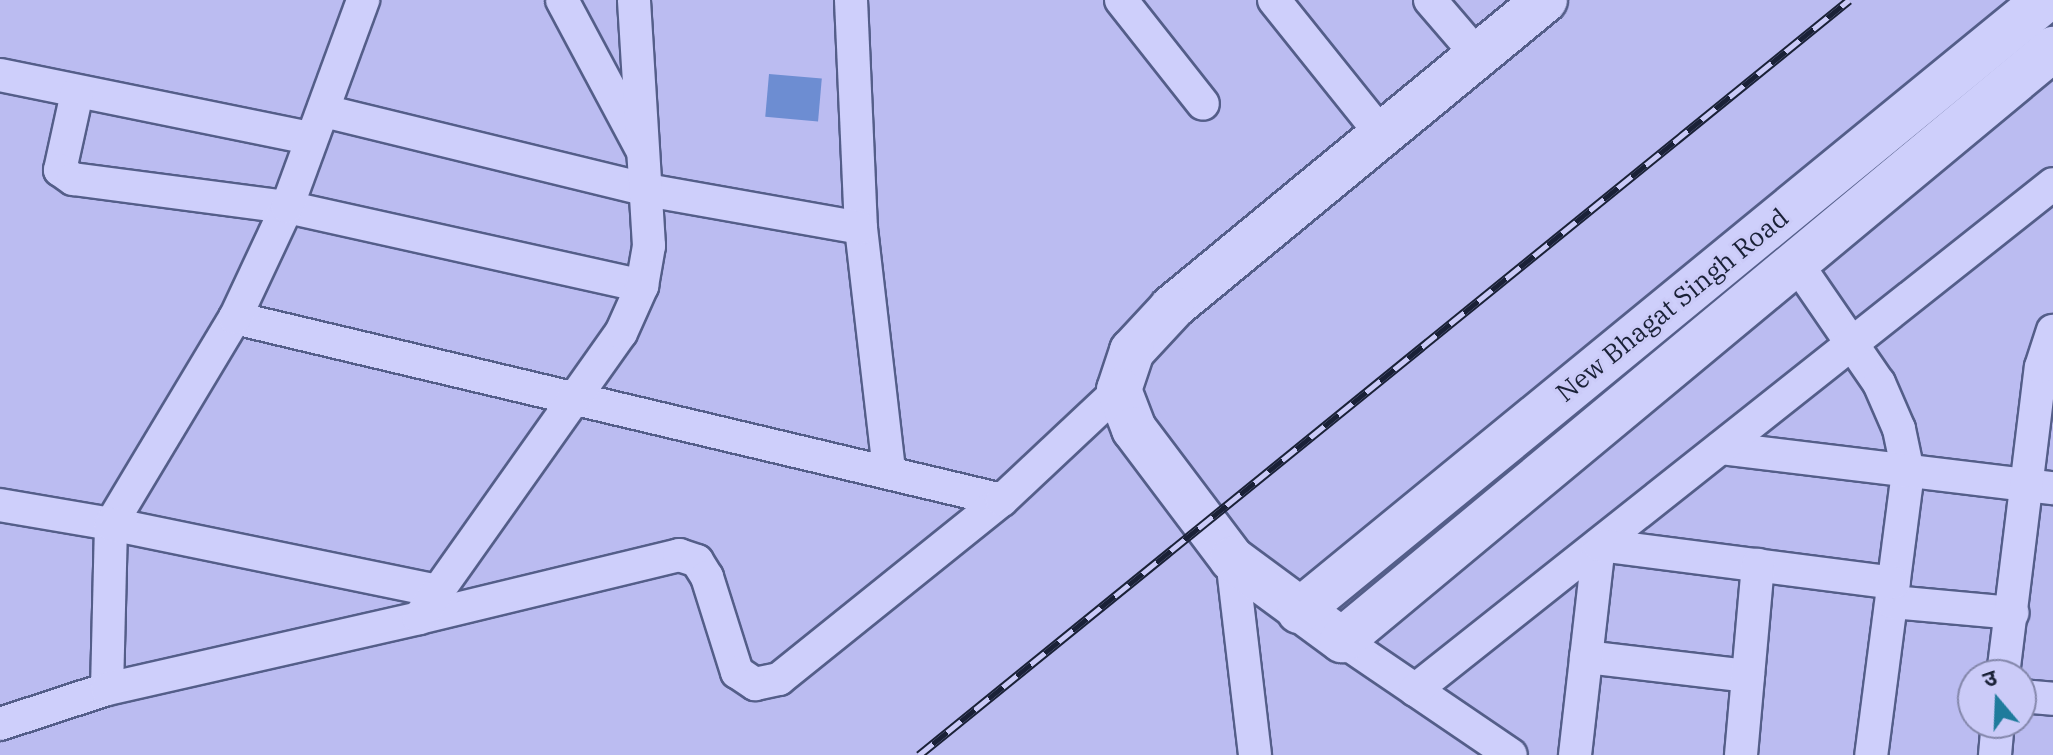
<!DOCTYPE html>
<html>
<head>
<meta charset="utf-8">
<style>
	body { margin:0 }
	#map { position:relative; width:2053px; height:755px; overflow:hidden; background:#bbbcf1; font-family:"IBM Plex Serif","Noto Sans Devanagari",serif }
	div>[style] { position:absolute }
	.building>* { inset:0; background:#6d8dd2; transform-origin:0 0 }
	.roads { filter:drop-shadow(2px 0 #545e89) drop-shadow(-2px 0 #545e89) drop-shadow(0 2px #545e89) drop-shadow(0 -2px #545e89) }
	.street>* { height:32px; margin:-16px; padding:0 16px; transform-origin:16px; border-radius:16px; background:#cecffb }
	.secondary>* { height:44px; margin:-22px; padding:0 22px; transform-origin:22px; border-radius:22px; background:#cecffb }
	.rail>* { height:9px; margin-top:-4.5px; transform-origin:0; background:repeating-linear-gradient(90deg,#cbcbf8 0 18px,#1a2137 0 36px); box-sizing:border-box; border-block:2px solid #1a2137 }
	span { translate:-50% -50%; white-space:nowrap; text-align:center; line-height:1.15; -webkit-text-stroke:6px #cbcbf8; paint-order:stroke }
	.street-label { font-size:26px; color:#1a2137 }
	.north { position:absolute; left:1957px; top:659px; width:80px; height:80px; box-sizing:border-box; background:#cbcbf8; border:2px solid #8487ab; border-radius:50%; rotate:341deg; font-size:22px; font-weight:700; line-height:32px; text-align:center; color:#1a2137 }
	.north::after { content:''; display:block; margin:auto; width:28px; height:36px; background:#1f7b9c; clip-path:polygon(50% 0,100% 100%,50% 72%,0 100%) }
</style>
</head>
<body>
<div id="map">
	<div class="building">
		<div style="left:769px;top:74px;width:53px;height:43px;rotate:5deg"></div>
	</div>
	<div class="roads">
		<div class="street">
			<div style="left:562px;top:0;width:168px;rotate:61.9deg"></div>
			<div style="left:851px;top:0;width:228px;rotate:87.5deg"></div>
			<div style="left:861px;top:228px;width:245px;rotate:83.4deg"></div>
			<div style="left:1121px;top:0;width:132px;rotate:51.7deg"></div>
			<div style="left:1274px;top:0;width:174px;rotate:51.3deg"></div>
			<div style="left:1430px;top:0;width:75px;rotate:49.3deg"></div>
			<div style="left:0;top:75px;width:317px;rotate:11.5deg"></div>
			<div style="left:77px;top:93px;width:79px;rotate:102.4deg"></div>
			<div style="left:60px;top:170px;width:16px;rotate:35deg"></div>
			<div style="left:73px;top:179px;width:216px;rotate:7.5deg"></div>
			<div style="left:287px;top:207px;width:364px;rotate:12.5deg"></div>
			<div style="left:324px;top:111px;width:333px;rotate:13.7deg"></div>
			<div style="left:647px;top:190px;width:217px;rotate:10.1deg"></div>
			<div style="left:1795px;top:261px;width:148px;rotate:55.5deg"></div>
			<div style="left:1879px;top:383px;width:50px;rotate:66.5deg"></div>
			<div style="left:1899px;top:429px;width:44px;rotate:78.2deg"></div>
			<div style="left:1908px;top:472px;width:285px;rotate:97.4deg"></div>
			<div style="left:235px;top:318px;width:788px;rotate:13.35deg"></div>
			<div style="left:1721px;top:448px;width:334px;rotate:6.9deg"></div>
			<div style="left:0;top:505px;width:113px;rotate:9.7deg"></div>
			<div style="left:111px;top:524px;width:240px;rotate:-59deg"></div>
			<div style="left:235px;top:318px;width:123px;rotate:-64.9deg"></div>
			<div style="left:287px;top:207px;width:221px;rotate:-69.8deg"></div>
			<div style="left:1232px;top:559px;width:197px;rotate:83.3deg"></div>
			<div style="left:1892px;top:602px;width:121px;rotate:5.2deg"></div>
			<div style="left:419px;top:618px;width:268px;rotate:-13.6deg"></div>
			<div style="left:679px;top:555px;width:19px;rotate:18deg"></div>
			<div style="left:697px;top:561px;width:19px;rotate:58deg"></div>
			<div style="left:707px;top:577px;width:100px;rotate:72.5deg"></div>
			<div style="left:737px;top:672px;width:22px;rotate:34deg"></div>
			<div style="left:755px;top:684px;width:25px;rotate:-12deg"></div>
			<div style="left:779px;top:679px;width:286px;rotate:-38.8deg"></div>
			<div style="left:1002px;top:500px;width:161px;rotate:-43.2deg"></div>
			<div style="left:1342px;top:640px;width:204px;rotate:34.2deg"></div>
			<div style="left:1586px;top:657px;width:163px;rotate:6.7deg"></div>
			<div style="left:2003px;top:675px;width:310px;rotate:-83deg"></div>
			<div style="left:2041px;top:367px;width:38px;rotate:-72deg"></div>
			<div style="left:107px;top:689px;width:165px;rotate:-88.6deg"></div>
			<div style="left:111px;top:524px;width:332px;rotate:11.6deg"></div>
			<div style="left:1415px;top:690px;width:814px;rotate:-38.42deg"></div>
			<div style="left:2021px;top:696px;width:32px;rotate:5deg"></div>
			<div style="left:0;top:724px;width:113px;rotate:-18.1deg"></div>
			<div style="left:107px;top:689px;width:320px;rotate:-12.8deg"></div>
			<div style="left:419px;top:618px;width:349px;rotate:-54.7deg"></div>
			<div style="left:621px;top:333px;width:51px;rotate:-65.9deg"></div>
			<div style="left:642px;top:286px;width:41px;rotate:-80.1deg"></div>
			<div style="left:649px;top:246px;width:246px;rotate:-93.5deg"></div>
			<div style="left:1575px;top:755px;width:211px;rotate:-83.5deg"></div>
			<div style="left:1599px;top:545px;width:297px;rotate:7.3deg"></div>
			<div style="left:1741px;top:755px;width:191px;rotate:-84.9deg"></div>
			<div style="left:1995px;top:755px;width:32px;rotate:-85deg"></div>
		</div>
		<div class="secondary">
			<div style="left:1545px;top:0;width:484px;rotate:140.5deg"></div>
			<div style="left:1172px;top:308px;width:59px;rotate:132.9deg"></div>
			<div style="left:1132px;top:351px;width:41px;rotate:108.4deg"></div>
			<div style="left:1119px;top:390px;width:42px;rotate:69deg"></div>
			<div style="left:1134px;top:429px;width:163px;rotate:53deg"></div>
			<div style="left:1232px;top:559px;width:137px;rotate:36.4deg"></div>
			<div style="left:1342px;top:640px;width:925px;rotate:-39.73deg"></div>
			<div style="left:1299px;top:611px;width:964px;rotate:-39.32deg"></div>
		</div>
	</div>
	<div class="rail">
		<div style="left:919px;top:755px;width:1198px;rotate:-39.07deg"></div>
	</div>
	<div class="street-label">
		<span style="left:1672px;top:305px;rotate:-39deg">New Bhagat Singh Road</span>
	</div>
	<div class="north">उ</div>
</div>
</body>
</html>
